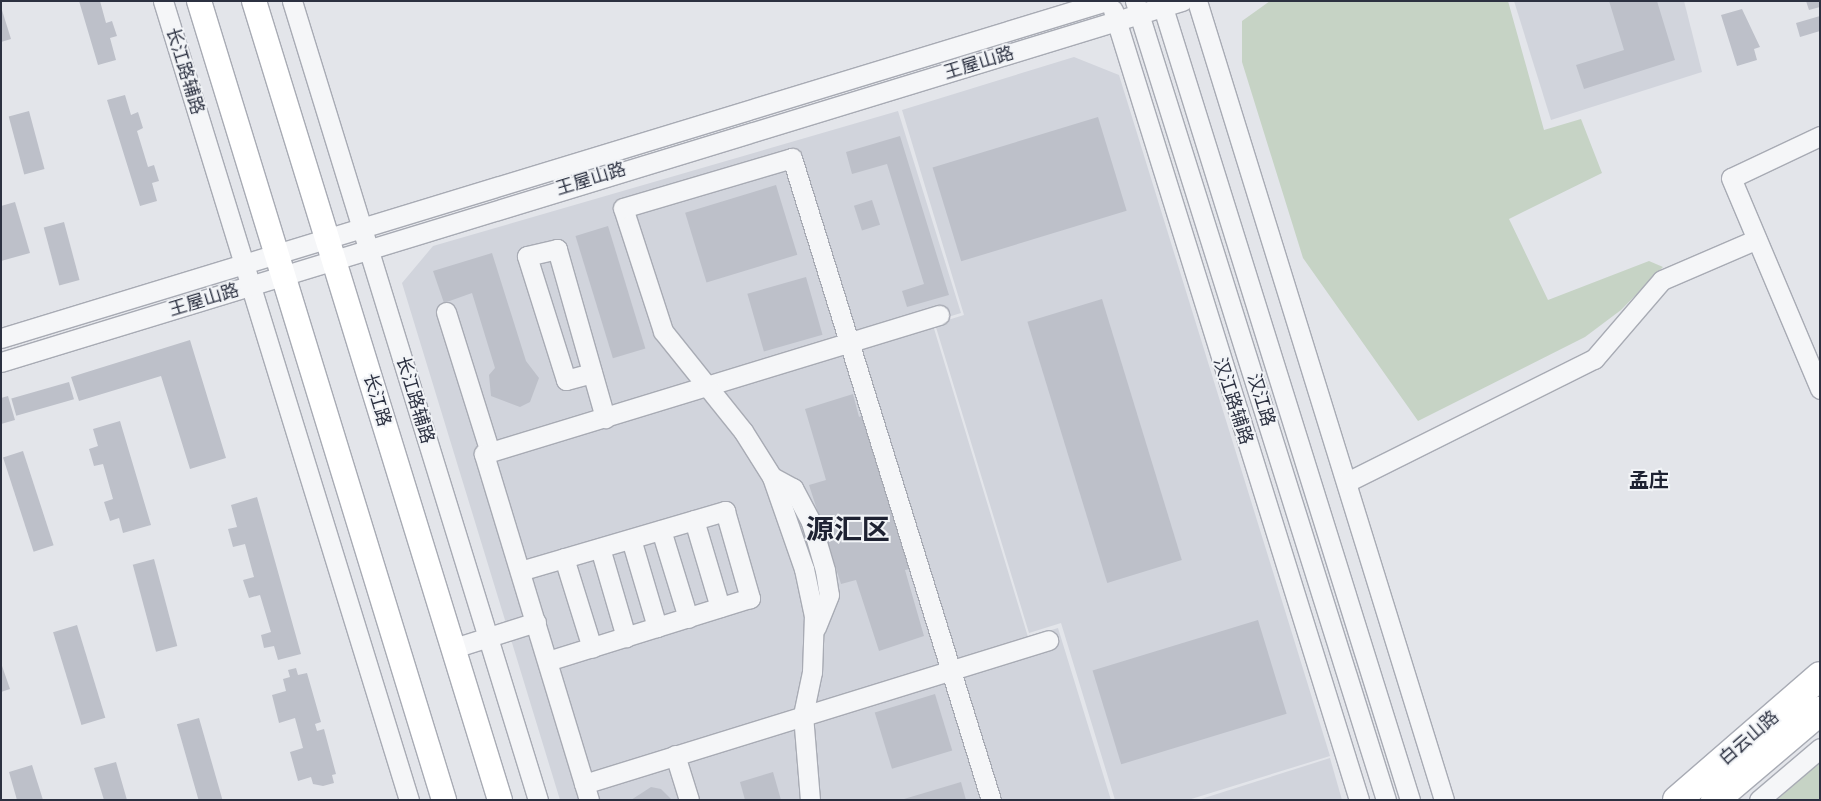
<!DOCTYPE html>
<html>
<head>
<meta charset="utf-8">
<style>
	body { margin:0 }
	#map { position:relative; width:1821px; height:801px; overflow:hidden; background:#e3e5ea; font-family:Poppins,"Noto Sans SC",sans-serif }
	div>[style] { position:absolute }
	.built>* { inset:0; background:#d1d4dc }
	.green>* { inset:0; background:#c6d3c5 }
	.building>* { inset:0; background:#bdc0c9; transform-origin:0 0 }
	.roads { filter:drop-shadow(1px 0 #a8abb4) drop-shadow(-1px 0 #a8abb4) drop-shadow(0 1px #a8abb4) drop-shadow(0 -1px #a8abb4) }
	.minor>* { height:19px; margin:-9.5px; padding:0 9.5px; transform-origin:9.5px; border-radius:9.5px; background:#f5f6f8 }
	.major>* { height:24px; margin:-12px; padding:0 12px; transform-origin:12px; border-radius:12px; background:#fff }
	.highway>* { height:28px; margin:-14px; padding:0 14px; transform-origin:14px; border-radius:14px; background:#fff }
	span { translate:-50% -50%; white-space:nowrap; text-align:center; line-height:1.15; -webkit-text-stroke:4px #f2f4f7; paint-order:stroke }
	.street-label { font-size:18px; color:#2c3141 }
	.quarter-label { font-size:20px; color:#1e2232; font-weight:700 }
	.town-label { font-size:28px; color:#1e2232; font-weight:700 }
	.frame { position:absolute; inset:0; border:2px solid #2c3141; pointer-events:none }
</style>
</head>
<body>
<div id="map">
	<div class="built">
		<div style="clip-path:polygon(1514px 1px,1684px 1px,1702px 72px,1551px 120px)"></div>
		<div style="clip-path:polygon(1074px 57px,1119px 75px,1330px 756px,1188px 800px,1115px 800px,1061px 623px,1029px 633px,935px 324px,964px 315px,902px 110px)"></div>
		<div style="clip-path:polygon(898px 111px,961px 313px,932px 322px,1028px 637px,1058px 628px,1111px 800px,560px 800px,402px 283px,433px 246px)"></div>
		<div style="clip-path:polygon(1330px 758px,1342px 800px,1198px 800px)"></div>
	</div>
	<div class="green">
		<div style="clip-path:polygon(1270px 1px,1508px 1px,1544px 130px,1581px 119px,1602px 173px,1509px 219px,1548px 300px,1649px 261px,1663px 267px,1621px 310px,1585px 337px,1418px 421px,1303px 258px,1242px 62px,1242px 21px)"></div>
		<div style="clip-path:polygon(1820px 762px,1820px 800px,1777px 800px)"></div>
	</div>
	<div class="building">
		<div style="clip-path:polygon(79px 1px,100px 1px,106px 23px,112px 21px,117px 36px,110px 38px,116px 60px,98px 65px)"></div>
		<div style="clip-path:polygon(1609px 1px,1657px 1px,1675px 60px,1584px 89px,1576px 65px,1624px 50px)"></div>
		<div style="clip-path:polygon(1806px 1px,1820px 1px,1820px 7px,1809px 10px)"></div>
		<div style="clip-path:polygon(1px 7px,11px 39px,1px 42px)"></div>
		<div style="clip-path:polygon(1742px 9px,1760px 47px,1754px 49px,1757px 60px,1737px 66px,1721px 15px)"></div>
		<div style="clip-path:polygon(1820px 16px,1820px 31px,1800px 37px,1796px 23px)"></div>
		<div style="clip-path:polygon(125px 95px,131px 115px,138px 112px,143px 128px,137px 131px,148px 167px,154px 165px,159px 181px,152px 183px,157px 201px,140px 206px,107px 100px)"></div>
		<div style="left:29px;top:111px;width:60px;height:21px;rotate:75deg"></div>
		<div style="left:1098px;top:117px;width:98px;height:173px;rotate:73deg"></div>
		<div style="clip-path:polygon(900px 136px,949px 295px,907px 307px,902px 291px,924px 284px,887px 164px,852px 174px,846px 152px)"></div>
		<div style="left:776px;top:185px;width:73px;height:95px;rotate:73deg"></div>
		<div style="left:872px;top:200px;width:26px;height:19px;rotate:72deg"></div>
		<div style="clip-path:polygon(15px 202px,30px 253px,1px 261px,1px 206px)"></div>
		<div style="left:64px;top:222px;width:60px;height:21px;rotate:75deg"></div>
		<div style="left:608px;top:226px;width:128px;height:34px;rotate:73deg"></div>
		<div style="clip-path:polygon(492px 253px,526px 361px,539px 378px,530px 402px,520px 407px,491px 396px,489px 375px,495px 368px,472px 293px,444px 303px,433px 271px)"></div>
		<div style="left:806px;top:277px;width:60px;height:61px;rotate:74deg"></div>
		<div style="left:1102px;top:299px;width:273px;height:78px;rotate:73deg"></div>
		<div style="clip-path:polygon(190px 340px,226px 458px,190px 469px,161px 376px,79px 401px,71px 377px)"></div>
		<div style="left:69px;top:382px;width:18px;height:60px;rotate:74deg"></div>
		<div style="clip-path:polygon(853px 394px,859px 417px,865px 415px,910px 569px,905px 570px,924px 636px,879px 651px,856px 580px,841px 584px,809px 485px,826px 480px,805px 409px)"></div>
		<div style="clip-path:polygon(8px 396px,15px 420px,1px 424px,1px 398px)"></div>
		<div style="clip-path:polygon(120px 421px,151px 525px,123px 533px,119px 518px,110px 521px,104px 502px,113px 499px,103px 464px,94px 466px,89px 449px,98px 446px,93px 429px)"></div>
		<div style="left:23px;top:451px;width:99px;height:21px;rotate:72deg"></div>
		<div style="clip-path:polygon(257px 497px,301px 654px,278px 660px,274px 646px,264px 648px,261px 635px,271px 632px,260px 595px,249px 598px,243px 580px,254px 577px,245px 544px,233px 547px,228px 529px,237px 527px,231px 505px)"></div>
		<div style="left:154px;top:559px;width:90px;height:22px;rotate:75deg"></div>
		<div style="left:1258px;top:620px;width:98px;height:173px;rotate:73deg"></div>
		<div style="left:77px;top:625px;width:97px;height:25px;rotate:73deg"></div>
		<div style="clip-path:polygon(1px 663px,10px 689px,1px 692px)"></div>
		<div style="clip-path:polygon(296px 668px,298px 675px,307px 673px,321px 722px,315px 724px,317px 731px,324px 729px,336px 774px,332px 775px,334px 783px,323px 786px,313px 784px,311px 777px,298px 781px,290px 752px,303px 748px,295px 718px,279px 723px,272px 695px,286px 691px,283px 679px,290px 677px,288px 670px)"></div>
		<div style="left:935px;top:694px;width:59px;height:63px;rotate:73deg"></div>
		<div style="left:199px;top:718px;width:85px;height:23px;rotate:74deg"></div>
		<div style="clip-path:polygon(116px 762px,127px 800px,104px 800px,94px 768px)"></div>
		<div style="clip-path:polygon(32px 765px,43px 800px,17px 800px,9px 772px)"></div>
		<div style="clip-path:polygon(773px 772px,781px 800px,745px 800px,740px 782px)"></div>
		<div style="clip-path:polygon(961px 782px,966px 800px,904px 800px,904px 799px)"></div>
		<div style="clip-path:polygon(651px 787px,661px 789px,672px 800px,631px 800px)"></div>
	</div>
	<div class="roads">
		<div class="minor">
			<div style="left:163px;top:1px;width:836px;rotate:72.89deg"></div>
			<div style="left:292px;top:1px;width:836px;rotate:72.89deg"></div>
			<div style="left:1135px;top:1px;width:837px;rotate:72.56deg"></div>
			<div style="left:1161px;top:1px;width:837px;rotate:72.69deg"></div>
			<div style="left:1197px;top:1px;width:836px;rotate:72.82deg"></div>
			<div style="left:1113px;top:10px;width:827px;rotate:72.7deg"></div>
			<div style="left:1820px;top:136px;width:98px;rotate:154.7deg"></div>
			<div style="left:1731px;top:178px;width:229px;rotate:67.1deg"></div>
			<div style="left:446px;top:312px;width:147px;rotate:72.6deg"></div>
			<div style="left:1px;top:338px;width:1155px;rotate:-16.96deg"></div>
			<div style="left:1px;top:362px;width:1235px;rotate:-17deg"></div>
			<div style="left:592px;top:373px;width:27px;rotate:165deg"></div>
			<div style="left:566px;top:380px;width:130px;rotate:-107.5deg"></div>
			<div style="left:527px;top:256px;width:31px;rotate:-13deg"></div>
			<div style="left:557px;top:249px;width:176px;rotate:74.1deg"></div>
			<div style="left:772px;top:477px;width:24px;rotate:28deg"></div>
			<div style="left:793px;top:488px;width:38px;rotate:62deg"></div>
			<div style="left:811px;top:522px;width:50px;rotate:73.7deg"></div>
			<div style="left:825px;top:570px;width:25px;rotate:81deg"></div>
			<div style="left:829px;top:595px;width:35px;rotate:112deg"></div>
			<div style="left:1347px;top:482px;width:276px;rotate:-26.5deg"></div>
			<div style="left:1594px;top:359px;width:104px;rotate:-49.3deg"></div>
			<div style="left:1662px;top:280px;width:103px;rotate:-23.3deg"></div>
			<div style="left:694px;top:520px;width:91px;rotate:73.4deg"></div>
			<div style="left:661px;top:530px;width:92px;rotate:72.9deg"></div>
			<div style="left:631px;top:539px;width:92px;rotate:73.5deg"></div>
			<div style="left:600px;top:548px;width:93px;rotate:73.7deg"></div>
			<div style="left:564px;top:558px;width:94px;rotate:72.7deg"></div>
			<div style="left:520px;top:571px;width:214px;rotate:-16.3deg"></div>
			<div style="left:725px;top:511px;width:91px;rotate:74deg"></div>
			<div style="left:750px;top:598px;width:212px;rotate:162.7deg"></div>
			<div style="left:454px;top:648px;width:86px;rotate:-17.6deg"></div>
			<div style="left:675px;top:755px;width:47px;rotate:72.7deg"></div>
			<div style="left:584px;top:784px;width:486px;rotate:-17.2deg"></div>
			<div style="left:589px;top:800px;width:362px;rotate:-106.9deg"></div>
			<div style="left:484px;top:454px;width:476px;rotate:-17deg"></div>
			<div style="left:810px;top:800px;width:85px;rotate:-94.7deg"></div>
			<div style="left:803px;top:715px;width:44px;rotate:-78.2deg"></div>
			<div style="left:812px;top:672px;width:56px;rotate:-88deg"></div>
			<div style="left:814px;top:616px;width:48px;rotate:-102deg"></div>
			<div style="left:804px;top:569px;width:97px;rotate:-109.2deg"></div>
			<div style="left:772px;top:477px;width:54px;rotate:-122.2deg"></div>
			<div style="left:743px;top:431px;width:128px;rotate:-128.7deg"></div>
			<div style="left:663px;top:331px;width:129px;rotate:-108deg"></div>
			<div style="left:623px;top:208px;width:176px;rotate:-16.5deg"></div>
			<div style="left:792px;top:158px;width:672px;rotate:72.78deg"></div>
			<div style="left:1759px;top:800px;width:80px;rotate:-40.4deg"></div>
		</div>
		<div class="major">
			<div style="left:199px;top:1px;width:836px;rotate:72.95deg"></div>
			<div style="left:254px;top:1px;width:836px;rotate:72.89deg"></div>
		</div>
		<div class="highway">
			<div style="left:1677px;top:800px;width:189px;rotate:-40.9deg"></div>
			<div style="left:1715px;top:800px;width:138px;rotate:-40.3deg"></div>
		</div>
	</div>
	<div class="street-label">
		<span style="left:979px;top:63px;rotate:-17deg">王屋山路</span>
		<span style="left:185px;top:71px;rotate:73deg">长江路辅路</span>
		<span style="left:591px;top:179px;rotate:-17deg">王屋山路</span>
		<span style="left:204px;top:300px;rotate:-17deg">王屋山路</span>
		<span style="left:377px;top:400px;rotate:73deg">长江路</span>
		<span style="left:415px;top:400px;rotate:73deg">长江路辅路</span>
		<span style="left:1261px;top:400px;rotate:73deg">汉江路</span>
		<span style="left:1233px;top:401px;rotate:72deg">汉江路辅路</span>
		<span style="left:1749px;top:738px;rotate:-41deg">白云山路</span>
	</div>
	<div class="quarter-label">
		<span style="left:1649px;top:480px">孟庄</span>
	</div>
	<div class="town-label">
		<span style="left:848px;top:530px">源汇区</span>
	</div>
	<div class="frame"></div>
</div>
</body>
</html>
